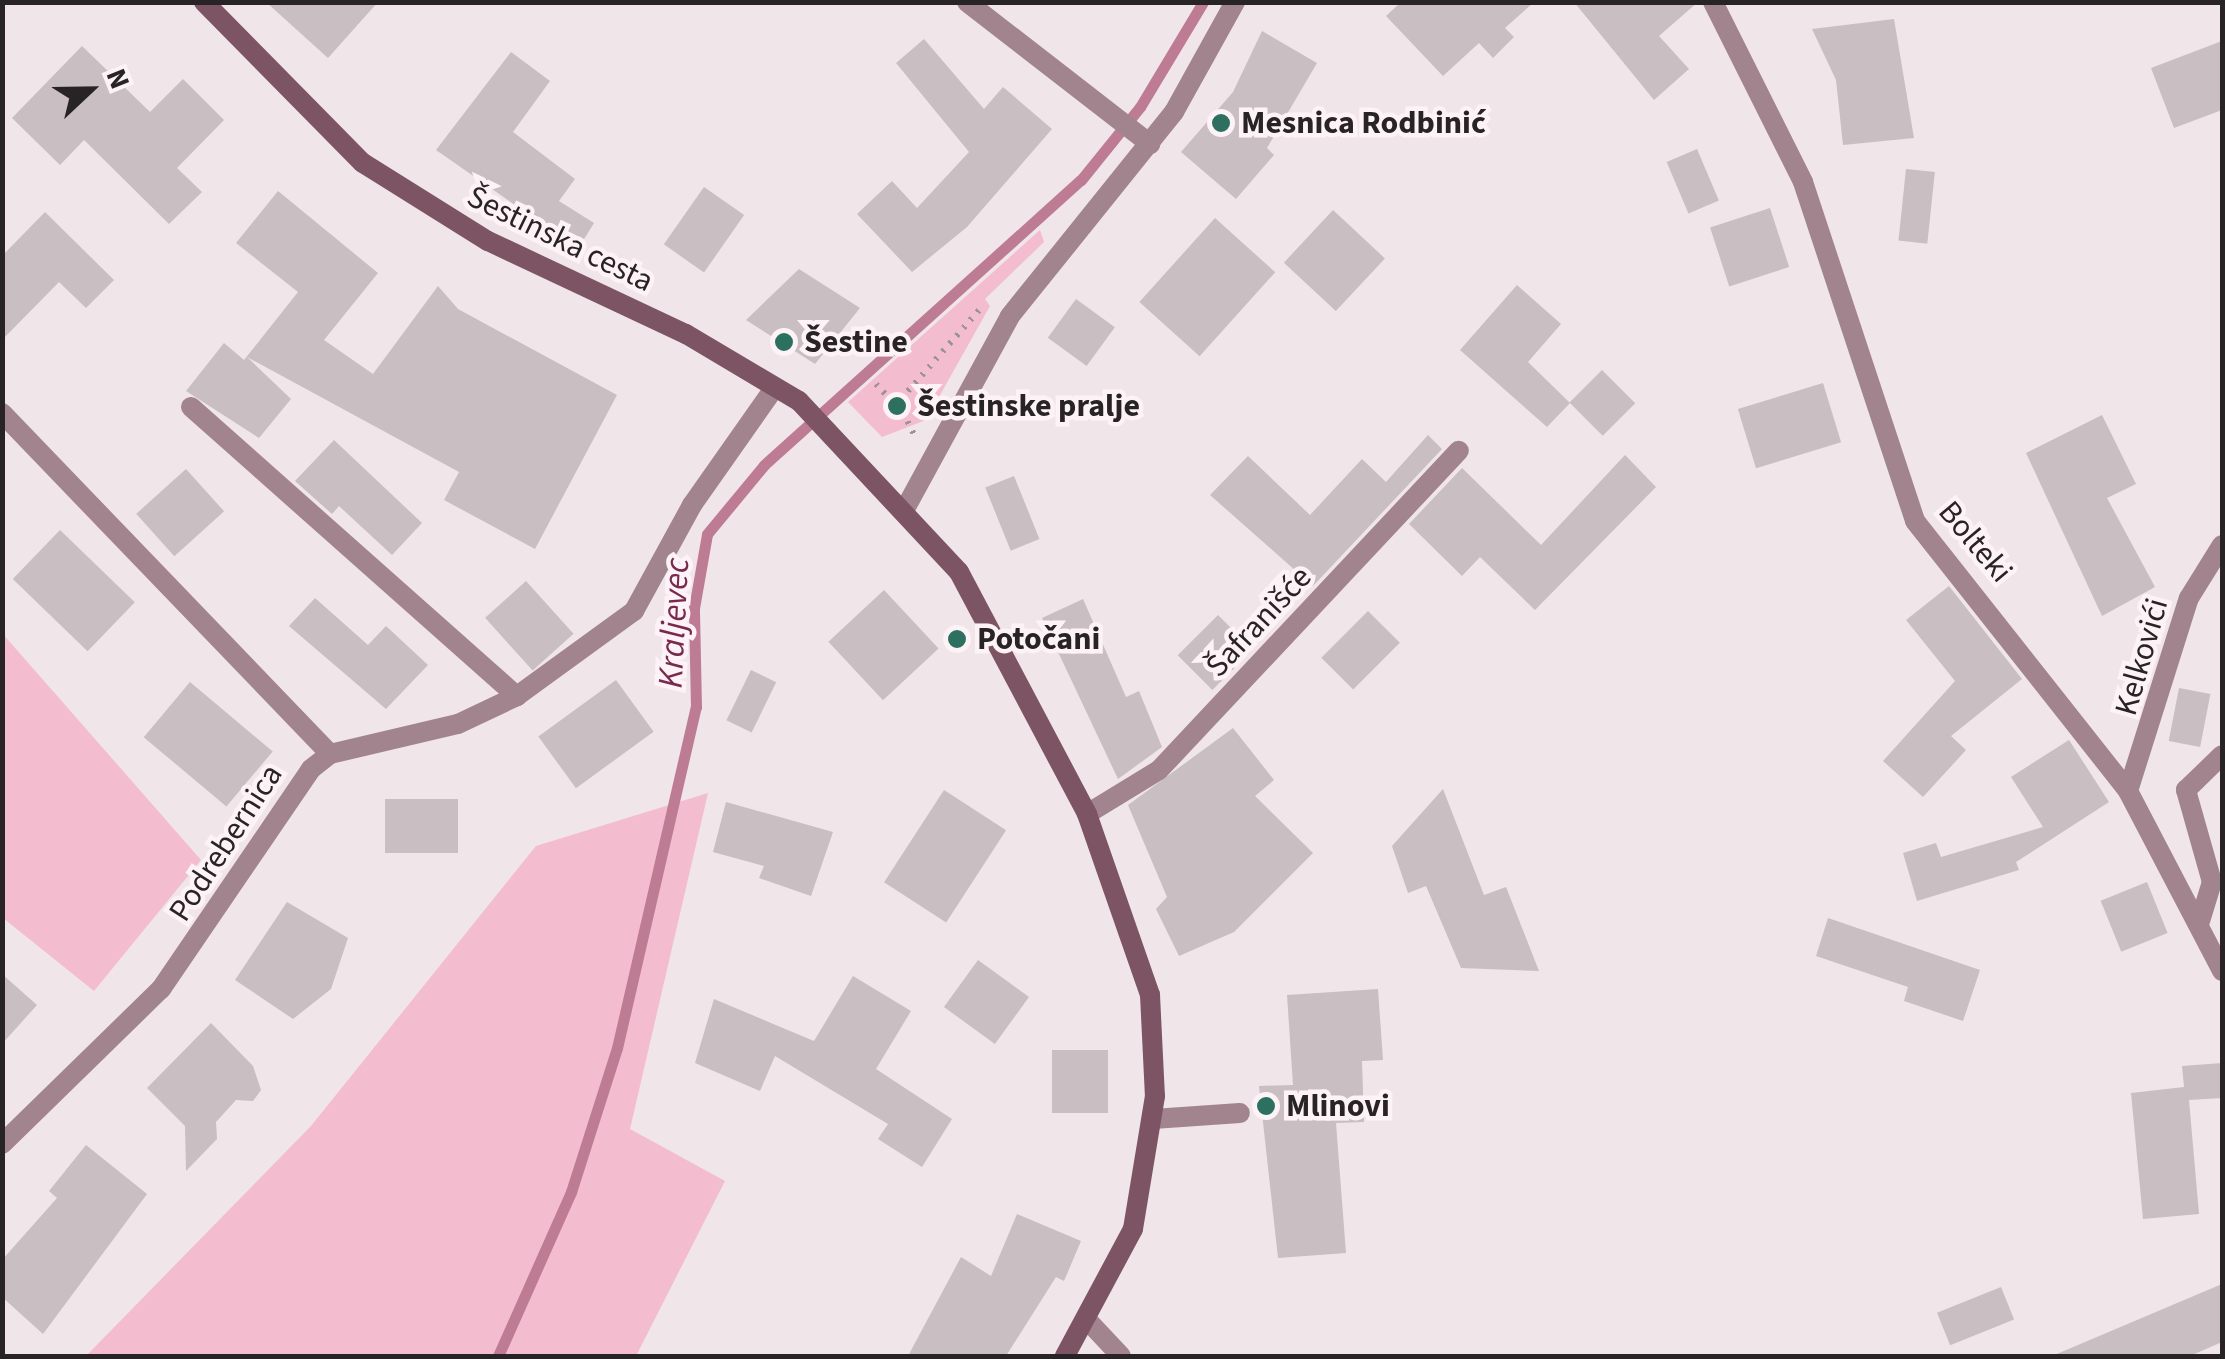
<!DOCTYPE html>
<html>
<head>
<meta charset="utf-8">
<style>
	body { margin:0 }
	#map { position:relative; width:2225px; height:1359px; overflow:hidden; background:#f0e5e9; font-family:"Source Sans 3",sans-serif }
	div>[style] { position:absolute }
	.green>* { inset:0; background:#f3bccf }
	.stream>* { height:11px; margin:-5.5px; padding:0 5.5px; transform-origin:5.5px; border-radius:5.5px; background:#bd7c94 }
	.building>* { inset:0; background:#c9bec2; transform-origin:0 0 }
	.path>* { height:6px; margin-top:-3px; transform-origin:0; background:repeating-linear-gradient(90deg,#9c9496 0 2.5px,transparent 0 10.5px) }
	.path>.ring { margin:-3px; padding:0; box-sizing:content-box; background:none; border:6px solid #9c9496; border-radius:50% }
	.service>* { height:20px; margin:-10px; padding:0 10px; transform-origin:10px; border-radius:10px; background:#a1848e }
	.minor>* { height:20px; margin:-10px; padding:0 10px; transform-origin:10px; border-radius:10px; background:#a1848e }
	.secondary>* { height:20px; margin:-10px; padding:0 10px; transform-origin:10px; border-radius:10px; background:#7d5464 }
	.dots>* { width:28px; height:28px; translate:-50% -50%; box-sizing:border-box; border:5px solid #fdf2f6; border-radius:50% }
	span { translate:-50% -50%; white-space:nowrap; text-align:center; line-height:1.15; -webkit-text-stroke:9px #fdf2f6; paint-order:stroke }
	.poi-label { font-size:32px; color:#282425; font-weight:700 }
	.left { translate:0 -50%; text-align:left }
	.street-label { font-size:32px; color:#282425 }
	.water-label { font-size:35px; color:#782a4d; font-style:italic }
	.frame { position:absolute; inset:0; border:5px solid #282425; pointer-events:none }
	.north { position:absolute; left:40px; top:40px; width:100px; height:100px; -webkit-text-stroke:8px #fdf2f6; paint-order:stroke; rotate:68deg; font-size:28px; font-weight:700; line-height:40px; text-align:center; color:#282425 }
	.north::after { content:''; display:block; margin:auto; width:35px; height:45px; background:#282425; clip-path:polygon(50% 0,100% 100%,50% 72%,0 100%) }
</style>
</head>
<body>
<div id="map">
	<div class="green">
		<div style="clip-path:polygon(1040px 230px,1044px 242px,985px 299px,990px 306px,926px 420px,882px 437px,848px 402px)"></div>
		<div style="clip-path:polygon(2px 633px,201px 860px,94px 991px,3px 918px)"></div>
		<div style="clip-path:polygon(708px 793px,630px 1129px,725px 1181px,636px 1356px,86px 1356px,311px 1126px,536px 846px)"></div>
	</div>
	<div class="stream">
		<div style="left:498px;top:1356px;width:180px;rotate:-66deg"></div>
		<div style="left:571px;top:1192px;width:151px;rotate:-72.3deg"></div>
		<div style="left:617px;top:1048px;width:350px;rotate:-77deg"></div>
		<div style="left:696px;top:707px;width:99px;rotate:-91.2deg"></div>
		<div style="left:694px;top:608px;width:75px;rotate:-80deg"></div>
		<div style="left:707px;top:534px;width:89px;rotate:-50.4deg"></div>
		<div style="left:764px;top:465px;width:426px;rotate:-42deg"></div>
		<div style="left:1081px;top:180px;width:94px;rotate:-51.1deg"></div>
		<div style="left:1140px;top:107px;width:122px;rotate:-59deg"></div>
	</div>
	<div class="building">
		<div style="clip-path:polygon(266px 2px,378px 2px,328px 58px)"></div>
		<div style="clip-path:polygon(1534px 2px,1505px 28px,1514px 37px,1493px 58px,1479px 43px,1443px 76px,1386px 16px,1400px 3px)"></div>
		<div style="clip-path:polygon(1574px 2px,1698px 2px,1659px 36px,1689px 69px,1654px 100px)"></div>
		<div style="clip-path:polygon(1894px 19px,1914px 138px,1843px 145px,1836px 80px,1812px 29px)"></div>
		<div style="clip-path:polygon(1262px 31px,1317px 63px,1267px 148px,1274px 155px,1236px 199px,1181px 152px,1233px 92px)"></div>
		<div style="clip-path:polygon(924px 39px,984px 109px,1003px 87px,1052px 129px,967px 227px,912px 272px,857px 214px,892px 181px,917px 208px,969px 152px,896px 63px)"></div>
		<div style="clip-path:polygon(2222px 41px,2222px 110px,2174px 128px,2151px 68px)"></div>
		<div style="clip-path:polygon(82px 46px,150px 112px,183px 79px,224px 120px,177px 168px,202px 192px,169px 224px,84px 140px,60px 165px,12px 118px)"></div>
		<div style="clip-path:polygon(511px 52px,550px 81px,513px 132px,575px 179px,559px 201px,594px 223px,578px 249px,436px 150px)"></div>
		<div style="left:1697px;top:149px;width:56px;height:33px;rotate:67deg"></div>
		<div style="left:1906px;top:169px;width:29px;height:72px;rotate:6deg"></div>
		<div style="left:704px;top:187px;width:49px;height:70px;rotate:35deg"></div>
		<div style="clip-path:polygon(278px 191px,378px 273px,324px 340px,373px 374px,438px 286px,458px 309px,617px 395px,535px 549px,444px 500px,459px 472px,247px 357px,291px 399px,259px 438px,186px 391px,224px 343px,244px 360px,298px 292px,236px 243px)"></div>
		<div style="left:1770px;top:208px;width:62px;height:63px;rotate:72deg"></div>
		<div style="left:1333px;top:210px;width:71px;height:72px;rotate:43deg"></div>
		<div style="clip-path:polygon(45px 212px,114px 280px,86px 308px,59px 282px,2px 340px,2px 256px)"></div>
		<div style="left:1215px;top:218px;width:81px;height:113px;rotate:42deg"></div>
		<div style="clip-path:polygon(799px 269px,860px 308px,815px 364px,746px 320px)"></div>
		<div style="clip-path:polygon(1517px 285px,1561px 324px,1528px 362px,1570px 403px,1547px 427px,1460px 350px)"></div>
		<div style="left:1076px;top:299px;width:48px;height:48px;rotate:36deg"></div>
		<div style="left:1602px;top:370px;width:47px;height:46px;rotate:45deg"></div>
		<div style="left:1823px;top:383px;width:62px;height:89px;rotate:73deg"></div>
		<div style="clip-path:polygon(2102px 415px,2136px 484px,2107px 498px,2155px 587px,2102px 616px,2026px 453px)"></div>
		<div style="clip-path:polygon(1428px 435px,1442px 449px,1313px 586px,1210px 495px,1248px 456px,1310px 515px,1362px 459px,1386px 482px)"></div>
		<div style="clip-path:polygon(334px 440px,422px 523px,392px 555px,339px 506px,332px 514px,295px 481px)"></div>
		<div style="clip-path:polygon(1625px 455px,1656px 487px,1535px 610px,1480px 557px,1462px 576px,1409px 524px,1462px 468px,1541px 545px)"></div>
		<div style="left:186px;top:469px;width:57px;height:67px;rotate:48deg"></div>
		<div style="left:1014px;top:476px;width:68px;height:31px;rotate:68deg"></div>
		<div style="left:60px;top:530px;width:104px;height:68px;rotate:44deg"></div>
		<div style="left:526px;top:581px;width:71px;height:55px;rotate:48deg"></div>
		<div style="clip-path:polygon(1949px 586px,2022px 679px,1951px 736px,1966px 750px,1923px 797px,1883px 761px,1955px 681px,1906px 620px)"></div>
		<div style="left:884px;top:590px;width:80px;height:76px;rotate:47deg"></div>
		<div style="clip-path:polygon(315px 598px,368px 645px,386px 626px,428px 665px,386px 709px,289px 626px)"></div>
		<div style="clip-path:polygon(1083px 599px,1126px 697px,1139px 691px,1162px 747px,1118px 779px,1042px 618px)"></div>
		<div style="left:1368px;top:611px;width:45px;height:66px;rotate:45deg"></div>
		<div style="left:1218px;top:615px;width:49px;height:57px;rotate:45deg"></div>
		<div style="left:751px;top:670px;width:28px;height:56px;rotate:26deg"></div>
		<div style="left:616px;top:680px;width:64px;height:96px;rotate:54deg"></div>
		<div style="left:190px;top:682px;width:108px;height:72px;rotate:40deg"></div>
		<div style="left:2179px;top:688px;width:32px;height:54px;rotate:11deg"></div>
		<div style="clip-path:polygon(1233px 728px,1274px 780px,1255px 796px,1313px 853px,1234px 932px,1179px 956px,1156px 909px,1167px 897px,1128px 805px)"></div>
		<div style="clip-path:polygon(2069px 740px,2109px 802px,2016px 862px,2019px 870px,1917px 901px,1903px 853px,1936px 843px,1941px 857px,2043px 827px,2011px 777px)"></div>
		<div style="clip-path:polygon(1443px 789px,1484px 895px,1506px 887px,1539px 971px,1461px 968px,1426px 886px,1408px 893px,1392px 846px)"></div>
		<div style="left:944px;top:790px;width:74px;height:110px;rotate:33deg"></div>
		<div style="left:385px;top:799px;width:73px;height:54px"></div>
		<div style="clip-path:polygon(726px 802px,833px 832px,811px 896px,759px 878px,764px 866px,713px 852px)"></div>
		<div style="left:2147px;top:882px;width:55px;height:50px;rotate:68deg"></div>
		<div style="clip-path:polygon(287px 902px,348px 938px,331px 989px,293px 1019px,235px 980px)"></div>
		<div style="clip-path:polygon(1828px 918px,1980px 970px,1963px 1021px,1904px 1001px,1908px 987px,1816px 956px)"></div>
		<div style="left:978px;top:960px;width:63px;height:58px;rotate:36deg"></div>
		<div style="clip-path:polygon(2px 974px,37px 1005px,2px 1044px)"></div>
		<div style="clip-path:polygon(853px 976px,911px 1011px,876px 1069px,952px 1119px,922px 1167px,878px 1139px,888px 1124px,775px 1056px,760px 1091px,695px 1063px,714px 999px,814px 1041px)"></div>
		<div style="clip-path:polygon(1378px 989px,1383px 1060px,1362px 1061px,1364px 1122px,1336px 1123px,1346px 1253px,1278px 1258px,1259px 1086px,1293px 1085px,1287px 995px)"></div>
		<div style="clip-path:polygon(211px 1023px,253px 1066px,261px 1090px,253px 1101px,236px 1100px,216px 1122px,217px 1139px,186px 1171px,185px 1126px,147px 1088px)"></div>
		<div style="left:1052px;top:1050px;width:56px;height:63px"></div>
		<div style="clip-path:polygon(2222px 1063px,2222px 1098px,2189px 1100px,2199px 1214px,2143px 1219px,2131px 1093px,2184px 1087px,2182px 1066px)"></div>
		<div style="clip-path:polygon(86px 1145px,147px 1194px,43px 1334px,2px 1297px,2px 1260px,57px 1198px,49px 1191px)"></div>
		<div style="clip-path:polygon(1017px 1214px,1081px 1241px,1064px 1281px,1056px 1277px,1006px 1356px,908px 1356px,961px 1257px,991px 1276px)"></div>
		<div style="clip-path:polygon(2222px 1284px,2222px 1342px,2190px 1356px,2052px 1356px)"></div>
		<div style="left:2001px;top:1287px;width:35px;height:69px;rotate:68deg"></div>
	</div>
	<div class="path">
		<div style="left:876px;top:384px;width:21px;rotate:47deg"></div>
		<div class="ring" style="left:887px;top:397px;width:12px;height:12px"></div>
		<div style="left:901px;top:399px;width:121px;rotate:-48.7deg"></div>
		<div style="left:903px;top:412px;width:25px;rotate:64deg"></div>
	</div>
	<div class="service">
		<div style="left:191px;top:407px;width:436px;rotate:41.6deg"></div>
		<div style="left:2px;top:413px;width:473px;rotate:46.1deg"></div>
		<div style="left:1153px;top:1119px;width:87px;rotate:-3.9deg"></div>
	</div>
	<div class="minor">
		<div style="left:967px;top:2px;width:232px;rotate:37.8deg"></div>
		<div style="left:1713px;top:2px;width:201px;rotate:63.4deg"></div>
		<div style="left:1803px;top:182px;width:357px;rotate:71.7deg"></div>
		<div style="left:1915px;top:521px;width:344px;rotate:51.7deg"></div>
		<div style="left:2128px;top:791px;width:203px;rotate:62.4deg"></div>
		<div style="left:906px;top:507px;width:217px;rotate:-61.4deg"></div>
		<div style="left:1010px;top:316px;width:262px;rotate:-51.2deg"></div>
		<div style="left:1174px;top:112px;width:126px;rotate:-61deg"></div>
		<div style="left:2128px;top:791px;width:202px;rotate:-72.5deg"></div>
		<div style="left:2189px;top:598px;width:62px;rotate:-58.1deg"></div>
		<div style="left:1087px;top:814px;width:84px;rotate:-31.4deg"></div>
		<div style="left:1159px;top:770px;width:438px;rotate:-46.8deg"></div>
		<div style="left:2200px;top:921px;width:41px;rotate:-72.9deg"></div>
		<div style="left:2212px;top:882px;width:96px;rotate:-105.8deg"></div>
		<div style="left:2186px;top:790px;width:50px;rotate:-44.2deg"></div>
		<div style="left:2px;top:1144px;width:222px;rotate:-44.3deg"></div>
		<div style="left:161px;top:989px;width:266px;rotate:-55.7deg"></div>
		<div style="left:311px;top:769px;width:24px;rotate:-38deg"></div>
		<div style="left:330px;top:754px;width:131px;rotate:-13.2deg"></div>
		<div style="left:458px;top:724px;width:65px;rotate:-25.4deg"></div>
		<div style="left:517px;top:696px;width:145px;rotate:-36deg"></div>
		<div style="left:634px;top:611px;width:121px;rotate:-61.3deg"></div>
		<div style="left:692px;top:505px;width:144px;rotate:-54.9deg"></div>
		<div style="left:1090px;top:1323px;width:45px;rotate:46.8deg"></div>
	</div>
	<div class="secondary">
		<div style="left:204px;top:2px;width:226px;rotate:45.4deg"></div>
		<div style="left:363px;top:163px;width:147px;rotate:32deg"></div>
		<div style="left:488px;top:241px;width:219px;rotate:25.2deg"></div>
		<div style="left:686px;top:334px;width:131px;rotate:30.7deg"></div>
		<div style="left:799px;top:401px;width:234px;rotate:46.9deg"></div>
		<div style="left:959px;top:572px;width:274px;rotate:62.1deg"></div>
		<div style="left:1087px;top:814px;width:192px;rotate:70.8deg"></div>
		<div style="left:1150px;top:995px;width:101px;rotate:87.2deg"></div>
		<div style="left:1155px;top:1096px;width:135px;rotate:99.4deg"></div>
		<div style="left:1133px;top:1229px;width:144px;rotate:118.2deg"></div>
	</div>
	<div class="dots">
		<div style="left:1221px;top:123px;background:#2d7060"></div>
		<div style="left:784px;top:342px;background:#2d7060"></div>
		<div style="left:897px;top:406px;background:#2d7060"></div>
		<div style="left:957px;top:639px;background:#2d7060"></div>
		<div style="left:1266px;top:1106px;background:#2d7060"></div>
	</div>
	<div class="poi-label">
		<span class="left" style="left:1241px;top:123px">Mesnica Rodbinić</span>
		<span class="left" style="left:804px;top:342px">Šestine</span>
		<span class="left" style="left:917px;top:406px">Šestinske pralje</span>
		<span class="left" style="left:977px;top:639px">Potočani</span>
		<span class="left" style="left:1286px;top:1106px">Mlinovi</span>
	</div>
	<div class="street-label">
		<span style="left:560px;top:239px;rotate:26deg">Šestinska cesta</span>
		<span style="left:1975px;top:542px;rotate:50deg">Bolteki</span>
		<span style="left:1259px;top:622px;rotate:-47deg">Šafranišće</span>
		<span style="left:2142px;top:657px;rotate:-74deg">Kelkovići</span>
		<span style="left:226px;top:843px;rotate:-57deg">Podrebernica</span>
	</div>
	<div class="water-label">
		<span style="left:674px;top:623px;rotate:-87deg">Kraljevec</span>
	</div>
	<div class="frame"></div>
	<div class="north">N</div>
</div>
</body>
</html>
